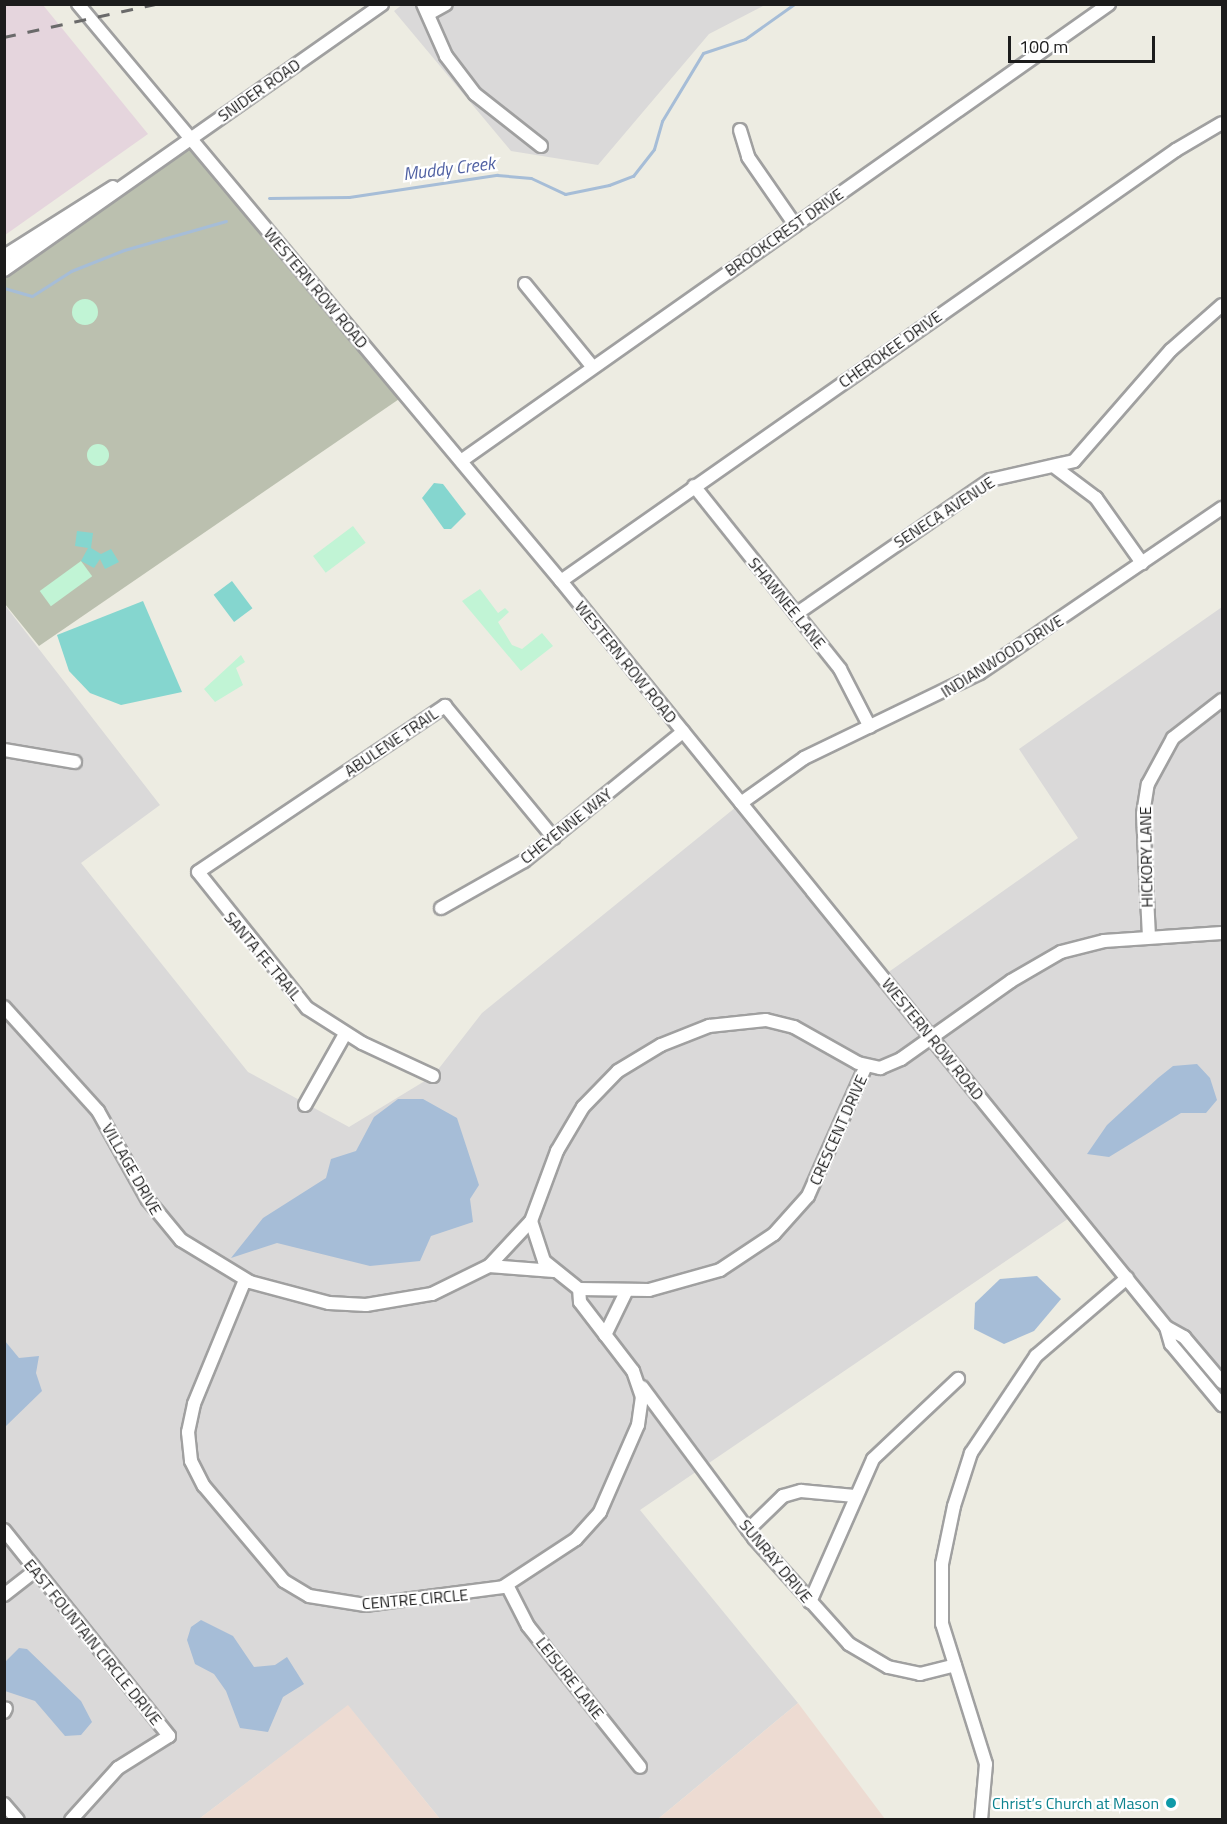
<!DOCTYPE html>
<html>
<head>
<meta charset="utf-8">
<style>
	body { margin:0 }
	#map { position:relative; width:1227px; height:1824px; overflow:hidden; background:#edece2; font-family:"Titillium Web",sans-serif }
	div>[style] { position:absolute }
	.residential>* { inset:0; background:#dad9d9 }
	.commercial>* { inset:0; background:#eddbd2 }
	.industrial>* { inset:0; background:#e5d5dd }
	.construction>* { inset:0; background:#bbc0af }
	.park>* { inset:0; background:#c1f4d5; transform-origin:0 0 }
	.round { border-radius:50% }
	.pitch>* { inset:0; background:#85d6cf; transform-origin:0 0 }
	.water>* { inset:0; background:#a6bdd7 }
	.stream>* { height:3px; margin:-1.5px; padding:0 1.5px; transform-origin:1.5px; border-radius:1.5px; background:#a6bdd7 }
	.roads { filter:drop-shadow(2px 0 #a0a0a0) drop-shadow(-2px 0 #a0a0a0) drop-shadow(0 2px #a0a0a0) drop-shadow(0 -2px #a0a0a0) }
	.minor>* { height:12px; margin:-6px; padding:0 6px; transform-origin:6px; border-radius:6px; background:#fff }
	.rail>* { height:3px; margin-top:-1.5px; transform-origin:0; background:repeating-linear-gradient(90deg,#6a6a6a 0 12px,transparent 0 24px) }
	.dots>* { width:16px; height:16px; translate:-50% -50%; box-sizing:border-box; border:3px solid #fff; border-radius:50% }
	span { translate:-50% -50%; white-space:nowrap; text-align:center; line-height:1.15; -webkit-text-stroke:4.5px #fff; paint-order:stroke }
	.street-label { font-size:16px; color:#1c1c1c }
	.culture-label { font-size:16px; color:#0d838f }
	.right { translate:-100% -50%; text-align:right }
	.water-label { font-size:18px; color:#5061a3; font-style:italic }
	.frame { position:absolute; inset:0; border:6px solid #1c1c1c; pointer-events:none }
	.scale { position:absolute; left:1008px; top:36px; width:147px; height:27px; box-sizing:border-box; border:3px solid #1c1c1c; border-top:0; padding-left:8px; font-size:18px; line-height:21px; white-space:nowrap; color:#1c1c1c; -webkit-text-stroke:4px #fff; paint-order:stroke }
</style>
</head>
<body>
<div id="map">
	<div class="residential">
		<div style="clip-path:polygon(403px 4px,765px 5px,709px 34px,598px 165px,511px 151px,394px 11px)"></div>
		<div style="clip-path:polygon(4px 604px,160px 805px,81px 863px,248px 1072px,349px 1127px,433px 1076px,482px 1013px,741px 803px,883px 976px,1078px 838px,1019px 749px,1222px 607px,1222px 1382px,1166px 1327px,1075px 1214px,640px 1510px,798px 1703px,658px 1819px,440px 1819px,348px 1706px,199px 1819px,5px 1819px)"></div>
	</div>
	<div class="commercial">
		<div style="clip-path:polygon(798px 1703px,885px 1819px,658px 1819px)"></div>
		<div style="clip-path:polygon(348px 1705px,440px 1819px,199px 1819px)"></div>
	</div>
	<div class="industrial">
		<div style="clip-path:polygon(5px 5px,43px 5px,148px 134px,5px 235px)"></div>
	</div>
	<div class="construction">
		<div style="clip-path:polygon(192px 137px,405px 395px,39px 646px,5px 604px,4px 270px)"></div>
	</div>
	<div class="park">
		<div class="round" style="left:72px;top:299px;width:26px;height:26px"></div>
		<div class="round" style="left:87px;top:444px;width:22px;height:22px"></div>
		<div style="left:353px;top:526px;width:21px;height:50px;rotate:53deg"></div>
		<div style="left:81px;top:561px;width:19px;height:51px;rotate:54deg"></div>
		<div style="clip-path:polygon(480px 589px,498px 613px,505px 608px,509px 612px,498px 622px,512px 645px,522px 649px,542px 633px,553px 646px,521px 671px,462px 601px)"></div>
		<div style="clip-path:polygon(241px 655px,245px 662px,236px 668px,243px 685px,215px 702px,204px 689px)"></div>
	</div>
	<div class="pitch">
		<div style="clip-path:polygon(434px 483px,443px 484px,466px 514px,451px 529px,444px 529px,422px 498px)"></div>
		<div style="clip-path:polygon(77px 531px,93px 533px,91px 548px,101px 554px,111px 549px,119px 562px,105px 569px,100px 559px,94px 568px,81px 561px,88px 548px,75px 546px)"></div>
		<div style="left:232px;top:581px;width:34px;height:23px;rotate:53deg"></div>
		<div style="clip-path:polygon(143px 601px,182px 692px,121px 705px,90px 693px,69px 671px,57px 635px)"></div>
	</div>
	<div class="water">
		<div style="clip-path:polygon(1197px 1064px,1210px 1078px,1217px 1100px,1206px 1113px,1181px 1113px,1109px 1157px,1087px 1154px,1107px 1125px,1158px 1078px,1173px 1066px)"></div>
		<div style="clip-path:polygon(398px 1099px,423px 1099px,457px 1118px,479px 1185px,470px 1199px,473px 1222px,431px 1236px,420px 1261px,370px 1266px,277px 1243px,231px 1258px,263px 1218px,326px 1178px,331px 1159px,356px 1151px,374px 1117px)"></div>
		<div style="clip-path:polygon(1037px 1276px,1061px 1299px,1034px 1331px,1004px 1344px,974px 1329px,975px 1303px,1000px 1279px)"></div>
		<div style="clip-path:polygon(5px 1341px,19px 1358px,39px 1356px,36px 1373px,42px 1391px,5px 1427px)"></div>
		<div style="clip-path:polygon(201px 1620px,233px 1636px,254px 1667px,275px 1665px,287px 1657px,304px 1684px,283px 1697px,268px 1732px,240px 1728px,226px 1691px,214px 1674px,195px 1664px,187px 1640px,191px 1627px)"></div>
		<div style="clip-path:polygon(19px 1648px,27px 1649px,81px 1701px,92px 1722px,81px 1735px,65px 1736px,35px 1701px,5px 1691px,5px 1662px)"></div>
	</div>
	<div class="stream">
		<div style="left:269px;top:198px;width:80px;rotate:-0.7deg"></div>
		<div style="left:349px;top:197px;width:150px;rotate:-8.5deg"></div>
		<div style="left:497px;top:175px;width:34px;rotate:5deg"></div>
		<div style="left:531px;top:178px;width:38px;rotate:25deg"></div>
		<div style="left:565px;top:194px;width:45px;rotate:-11.6deg"></div>
		<div style="left:609px;top:185px;width:26px;rotate:-21deg"></div>
		<div style="left:633px;top:176px;width:34px;rotate:-52deg"></div>
		<div style="left:654px;top:149px;width:29px;rotate:-74deg"></div>
		<div style="left:662px;top:121px;width:79px;rotate:-58.9deg"></div>
		<div style="left:703px;top:53px;width:44px;rotate:-18.4deg"></div>
		<div style="left:745px;top:39px;width:60px;rotate:-35.5deg"></div>
		<div style="left:4px;top:288px;width:29px;rotate:16deg"></div>
		<div style="left:32px;top:296px;width:46px;rotate:-32.7deg"></div>
		<div style="left:71px;top:271px;width:57px;rotate:-21.6deg"></div>
		<div style="left:124px;top:250px;width:106px;rotate:-15.9deg"></div>
	</div>
	<div class="roads">
		<div class="minor">
			<div style="left:78px;top:4px;width:752px;rotate:50.07deg"></div>
			<div style="left:561px;top:581px;width:960px;rotate:50.96deg"></div>
			<div style="left:1166px;top:1327px;width:21px;rotate:29deg"></div>
			<div style="left:1184px;top:1337px;width:59px;rotate:49.8deg"></div>
			<div style="left:423px;top:4px;width:57px;rotate:66.1deg"></div>
			<div style="left:446px;top:56px;width:48px;rotate:52.7deg"></div>
			<div style="left:475px;top:94px;width:84px;rotate:38.2deg"></div>
			<div style="left:430px;top:13px;width:18px;rotate:-29deg"></div>
			<div style="left:740px;top:130px;width:28px;rotate:73deg"></div>
			<div style="left:748px;top:157px;width:83px;rotate:55.3deg"></div>
			<div style="left:4px;top:256px;width:129px;rotate:-32.3deg"></div>
			<div style="left:4px;top:270px;width:462px;rotate:-35.1deg"></div>
			<div style="left:525px;top:284px;width:104px;rotate:50.8deg"></div>
			<div style="left:461px;top:461px;width:793px;rotate:-35.19deg"></div>
			<div style="left:1056px;top:468px;width:50px;rotate:36.9deg"></div>
			<div style="left:1096px;top:498px;width:80px;rotate:54.7deg"></div>
			<div style="left:694px;top:486px;width:234px;rotate:51.4deg"></div>
			<div style="left:840px;top:669px;width:65px;rotate:62.7deg"></div>
			<div style="left:561px;top:581px;width:751px;rotate:-35.02deg"></div>
			<div style="left:1176px;top:150px;width:53px;rotate:-30.4deg"></div>
			<div style="left:796px;top:614px;width:236px;rotate:-34.6deg"></div>
			<div style="left:990px;top:480px;width:86px;rotate:-12.7deg"></div>
			<div style="left:1074px;top:461px;width:147px;rotate:-48.9deg"></div>
			<div style="left:1171px;top:350px;width:68px;rotate:-41.4deg"></div>
			<div style="left:4px;top:750px;width:72px;rotate:9.6deg"></div>
			<div style="left:741px;top:803px;width:77px;rotate:-35.5deg"></div>
			<div style="left:804px;top:758px;width:195px;rotate:-25.8deg"></div>
			<div style="left:980px;top:673px;width:293px;rotate:-34.3deg"></div>
			<div style="left:441px;top:908px;width:95px;rotate:-29.5deg"></div>
			<div style="left:524px;top:861px;width:205px;rotate:-39.1deg"></div>
			<div style="left:1149px;top:937px;width:123px;rotate:-92.8deg"></div>
			<div style="left:1143px;top:814px;width:30px;rotate:-81deg"></div>
			<div style="left:1148px;top:784px;width:52px;rotate:-61.5deg"></div>
			<div style="left:1173px;top:738px;width:62px;rotate:-37.8deg"></div>
			<div style="left:4px;top:1007px;width:140px;rotate:47.9deg"></div>
			<div style="left:98px;top:1111px;width:102px;rotate:60.7deg"></div>
			<div style="left:148px;top:1200px;width:52px;rotate:50.5deg"></div>
			<div style="left:181px;top:1240px;width:81px;rotate:31.3deg"></div>
			<div style="left:250px;top:1282px;width:82px;rotate:14.9deg"></div>
			<div style="left:329px;top:1303px;width:37px;rotate:3deg"></div>
			<div style="left:366px;top:1305px;width:67px;rotate:-9.5deg"></div>
			<div style="left:432px;top:1294px;width:64px;rotate:-26.2deg"></div>
			<div style="left:489px;top:1266px;width:62px;rotate:-47deg"></div>
			<div style="left:531px;top:1221px;width:75px;rotate:-69.6deg"></div>
			<div style="left:557px;top:1151px;width:51px;rotate:-59.4deg"></div>
			<div style="left:583px;top:1107px;width:50px;rotate:-45.8deg"></div>
			<div style="left:618px;top:1071px;width:50px;rotate:-31.2deg"></div>
			<div style="left:661px;top:1045px;width:52px;rotate:-21.6deg"></div>
			<div style="left:709px;top:1026px;width:57px;rotate:-6deg"></div>
			<div style="left:766px;top:1020px;width:29px;rotate:14deg"></div>
			<div style="left:794px;top:1027px;width:73px;rotate:29.4deg"></div>
			<div style="left:858px;top:1063px;width:23px;rotate:13deg"></div>
			<div style="left:880px;top:1068px;width:23px;rotate:-23deg"></div>
			<div style="left:901px;top:1059px;width:135px;rotate:-35.3deg"></div>
			<div style="left:1011px;top:981px;width:58px;rotate:-30.1deg"></div>
			<div style="left:1061px;top:952px;width:44px;rotate:-14.3deg"></div>
			<div style="left:1104px;top:941px;width:118px;rotate:-3.9deg"></div>
			<div style="left:433px;top:1076px;width:78px;rotate:-155.1deg"></div>
			<div style="left:362px;top:1043px;width:65px;rotate:-147.5deg"></div>
			<div style="left:307px;top:1008px;width:174px;rotate:-128.7deg"></div>
			<div style="left:198px;top:872px;width:298px;rotate:-33.9deg"></div>
			<div style="left:445px;top:706px;width:171px;rotate:50.5deg"></div>
			<div style="left:305px;top:1105px;width:81px;rotate:-60.6deg"></div>
			<div style="left:531px;top:1221px;width:42px;rotate:72deg"></div>
			<div style="left:544px;top:1261px;width:45px;rotate:38.7deg"></div>
			<div style="left:579px;top:1289px;width:70px;rotate:0.8deg"></div>
			<div style="left:649px;top:1290px;width:74px;rotate:-15.7deg"></div>
			<div style="left:720px;top:1270px;width:65px;rotate:-33.7deg"></div>
			<div style="left:774px;top:1234px;width:51px;rotate:-48.2deg"></div>
			<div style="left:808px;top:1196px;width:142px;rotate:-66deg"></div>
			<div style="left:489px;top:1266px;width:65px;rotate:4.4deg"></div>
			<div style="left:245px;top:1280px;width:134px;rotate:112.4deg"></div>
			<div style="left:194px;top:1404px;width:29px;rotate:102deg"></div>
			<div style="left:188px;top:1432px;width:29px;rotate:84deg"></div>
			<div style="left:191px;top:1461px;width:28px;rotate:63deg"></div>
			<div style="left:204px;top:1486px;width:124px;rotate:49.9deg"></div>
			<div style="left:284px;top:1581px;width:29px;rotate:31deg"></div>
			<div style="left:309px;top:1596px;width:57px;rotate:9.1deg"></div>
			<div style="left:365px;top:1605px;width:139px;rotate:-7.4deg"></div>
			<div style="left:503px;top:1587px;width:87px;rotate:-33.3deg"></div>
			<div style="left:576px;top:1539px;width:36px;rotate:-48deg"></div>
			<div style="left:600px;top:1512px;width:95px;rotate:-66.4deg"></div>
			<div style="left:638px;top:1425px;width:28px;rotate:-82deg"></div>
			<div style="left:642px;top:1397px;width:28px;rotate:-109deg"></div>
			<div style="left:633px;top:1371px;width:87px;rotate:-127.5deg"></div>
			<div style="left:580px;top:1302px;width:13px;rotate:-94deg"></div>
			<div style="left:1166px;top:1327px;width:18px;rotate:74deg"></div>
			<div style="left:1171px;top:1344px;width:80px;rotate:50.1deg"></div>
			<div style="left:605px;top:1335px;width:48px;rotate:-64deg"></div>
			<div style="left:642px;top:1387px;width:188px;rotate:53.4deg"></div>
			<div style="left:754px;top:1538px;width:142px;rotate:48.1deg"></div>
			<div style="left:849px;top:1644px;width:45px;rotate:30.5deg"></div>
			<div style="left:888px;top:1667px;width:33px;rotate:12deg"></div>
			<div style="left:920px;top:1674px;width:36px;rotate:-14deg"></div>
			<div style="left:4px;top:1530px;width:264px;rotate:51.3deg"></div>
			<div style="left:169px;top:1736px;width:60px;rotate:147.9deg"></div>
			<div style="left:118px;top:1768px;width:70px;rotate:132.1deg"></div>
			<div style="left:748px;top:1530px;width:49px;rotate:-44.2deg"></div>
			<div style="left:783px;top:1496px;width:19px;rotate:-16deg"></div>
			<div style="left:801px;top:1491px;width:54px;rotate:5.3deg"></div>
			<div style="left:507px;top:1585px;width:46px;rotate:62.9deg"></div>
			<div style="left:528px;top:1626px;width:180px;rotate:51.5deg"></div>
			<div style="left:4px;top:1595px;width:39px;rotate:-38deg"></div>
			<div style="left:810px;top:1602px;width:156px;rotate:-66.2deg"></div>
			<div style="left:873px;top:1459px;width:117px;rotate:-43.3deg"></div>
			<div style="left:4px;top:1712px;width:4px;rotate:-63deg"></div>
			<div style="left:4px;top:1804px;width:21px;rotate:49deg"></div>
			<div style="left:981px;top:1820px;width:56px;rotate:-84.9deg"></div>
			<div style="left:986px;top:1764px;width:147px;rotate:-107.4deg"></div>
			<div style="left:942px;top:1624px;width:60px;rotate:-90deg"></div>
			<div style="left:942px;top:1564px;width:59px;rotate:-78.3deg"></div>
			<div style="left:954px;top:1506px;width:56px;rotate:-72.2deg"></div>
			<div style="left:971px;top:1453px;width:117px;rotate:-56.2deg"></div>
			<div style="left:1036px;top:1356px;width:120px;rotate:-40.6deg"></div>
		</div>
	</div>
	<div class="rail">
		<div style="left:4px;top:37px;width:155px;rotate:-12.3deg"></div>
	</div>
	<div class="dots">
		<div style="left:1171px;top:1803px;background:#0f9aa8"></div>
	</div>
	<div class="street-label">
		<span style="left:259px;top:90px;rotate:-35deg">SNIDER ROAD</span>
		<span style="left:784px;top:232px;rotate:-35deg">BROOKCREST DRIVE</span>
		<span style="left:316px;top:288px;rotate:50deg">WESTERN ROW ROAD</span>
		<span style="left:890px;top:349px;rotate:-35deg">CHEROKEE DRIVE</span>
		<span style="left:944px;top:512px;rotate:-33deg">SENECA AVENUE</span>
		<span style="left:787px;top:603px;rotate:51deg">SHAWNEE LANE</span>
		<span style="left:1002px;top:656px;rotate:-32deg">INDIANWOOD DRIVE</span>
		<span style="left:626px;top:662px;rotate:51deg">WESTERN ROW ROAD</span>
		<span style="left:391px;top:742px;rotate:-34deg">ABULENE TRAIL</span>
		<span style="left:566px;top:826px;rotate:-38deg">CHEYENNE WAY</span>
		<span style="left:1146px;top:857px;rotate:-91deg">HICKORY LANE</span>
		<span style="left:263px;top:956px;rotate:50deg">SANTA FE TRAIL</span>
		<span style="left:933px;top:1039px;rotate:51deg">WESTERN ROW ROAD</span>
		<span style="left:838px;top:1130px;rotate:-66deg">CRESCENT DRIVE</span>
		<span style="left:132px;top:1169px;rotate:60deg">VILLAGE DRIVE</span>
		<span style="left:776px;top:1561px;rotate:50deg">SUNRAY DRIVE</span>
		<span style="left:415px;top:1599px;rotate:-5deg">CENTRE CIRCLE</span>
		<span style="left:93px;top:1642px;rotate:51deg">EAST FOUNTAIN CIRCLE DRIVE</span>
		<span style="left:570px;top:1678px;rotate:52deg">LEISURE LANE</span>
	</div>
	<div class="culture-label">
		<span class="right" style="left:1159px;top:1803px">Christ’s Church at Mason</span>
	</div>
	<div class="water-label">
		<span style="left:449px;top:169px;rotate:-7deg">Muddy Creek</span>
	</div>
	<div class="frame"></div>
	<div class="scale">100 m</div>
</div>
</body>
</html>
